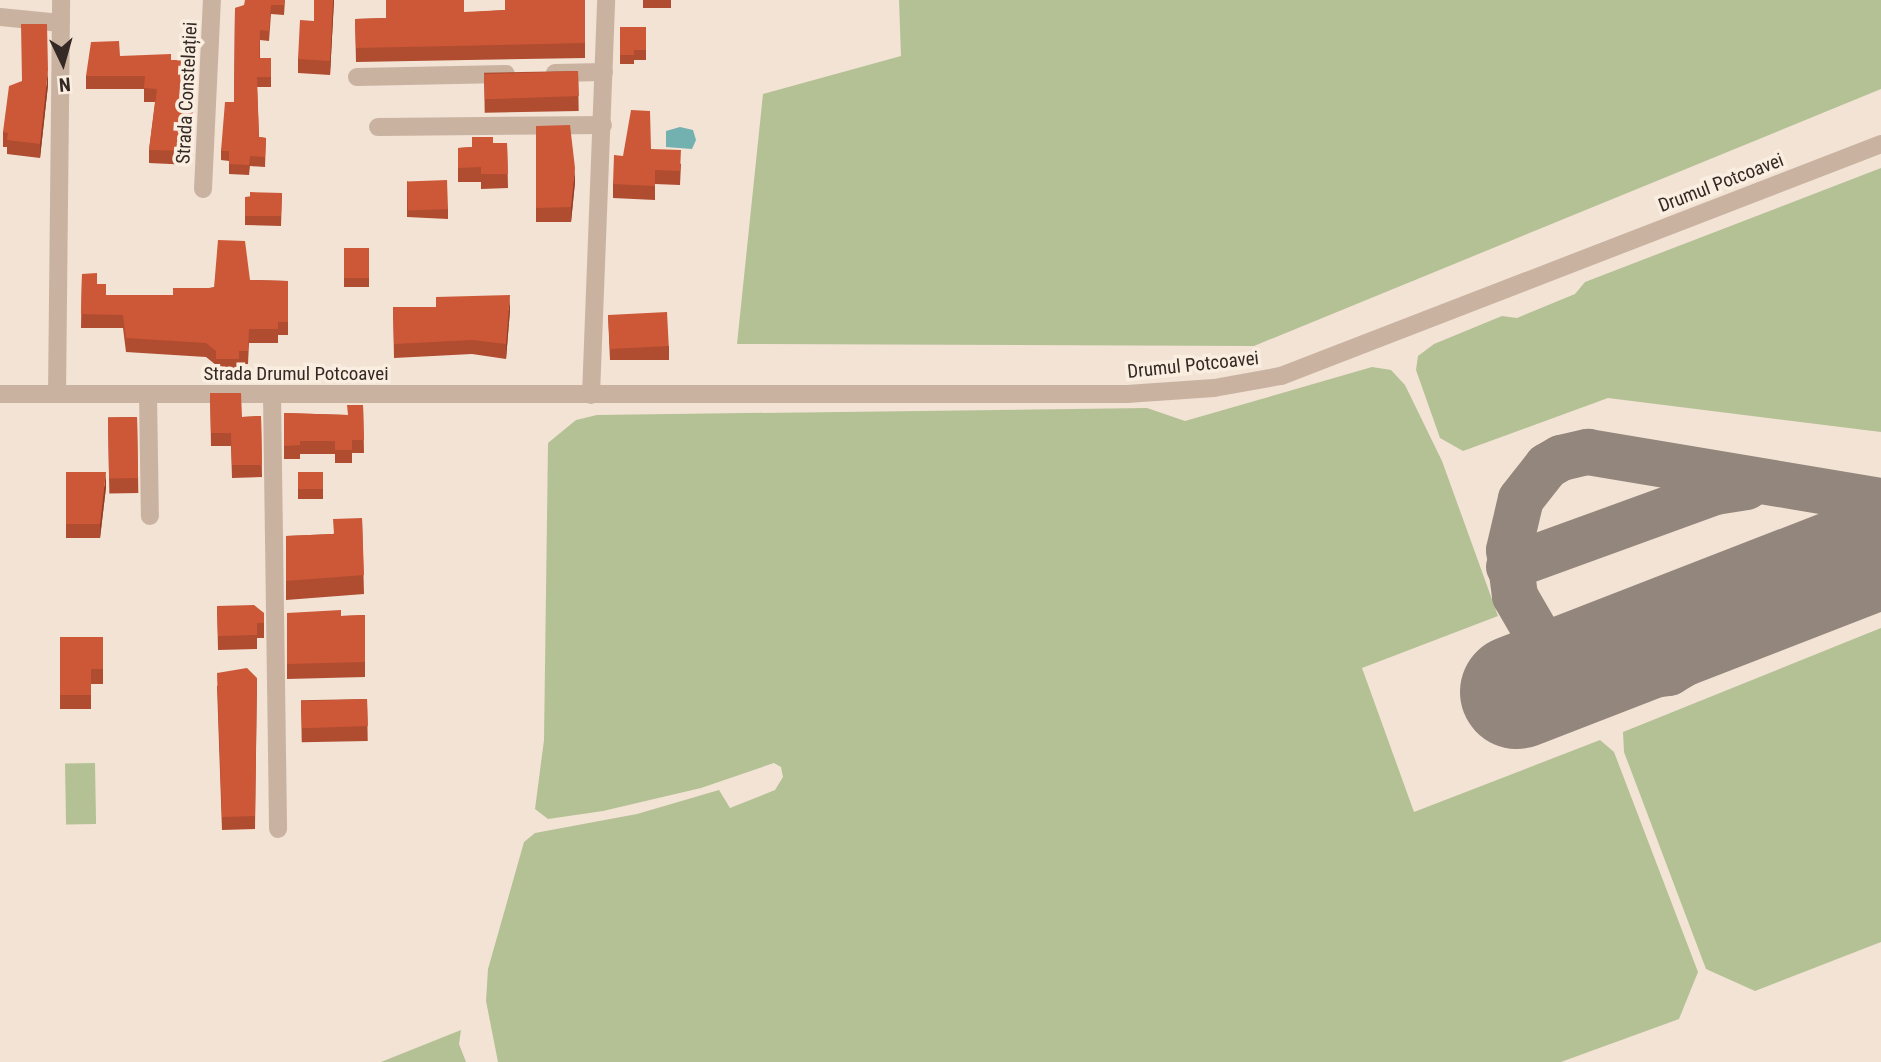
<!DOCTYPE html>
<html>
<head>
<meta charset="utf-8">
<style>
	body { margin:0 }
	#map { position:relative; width:1881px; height:1062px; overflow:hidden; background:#f2e3d5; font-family:"Roboto Condensed",sans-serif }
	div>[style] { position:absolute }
	.green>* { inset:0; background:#b4c195; transform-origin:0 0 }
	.water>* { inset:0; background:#73b0b0 }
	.taxiway>* { height:46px; margin:-23px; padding:0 23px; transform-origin:23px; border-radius:23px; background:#93867c }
	.runway>* { height:114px; margin:-57px; padding:0 57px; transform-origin:57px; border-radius:57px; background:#93867c }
	.minor>* { height:18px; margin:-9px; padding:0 9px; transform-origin:9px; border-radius:9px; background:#cab2a1 }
	.wall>* { inset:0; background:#b04c30; transform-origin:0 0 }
	.shaded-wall>* { inset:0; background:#903e27 }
	.building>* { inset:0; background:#cd5838; transform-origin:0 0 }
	span { translate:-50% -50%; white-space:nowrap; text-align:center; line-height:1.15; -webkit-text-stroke:7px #faeee1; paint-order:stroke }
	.street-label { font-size:19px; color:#342924 }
	.north { position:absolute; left:28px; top:28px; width:70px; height:70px; -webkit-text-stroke:5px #faeee1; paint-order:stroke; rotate:175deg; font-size:19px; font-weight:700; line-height:28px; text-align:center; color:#342924 }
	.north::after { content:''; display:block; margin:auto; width:24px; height:32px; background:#342924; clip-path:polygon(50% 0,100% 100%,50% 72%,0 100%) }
</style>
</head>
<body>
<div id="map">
	<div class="green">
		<div style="clip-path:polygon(899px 0,1881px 0,1881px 89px,1254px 346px,737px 344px,763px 94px,901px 56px)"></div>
		<div style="clip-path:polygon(1881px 168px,1881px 432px,1608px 398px,1463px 451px,1440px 438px,1416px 370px,1418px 356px,1434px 344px,1502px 316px,1517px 318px,1575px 294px,1585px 282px)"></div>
		<div style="clip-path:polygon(1372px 367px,1391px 370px,1405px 385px,1442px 461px,1498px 616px,1362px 668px,1414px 812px,1600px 740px,1614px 752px,1698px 972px,1679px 1019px,1561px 1062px,498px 1062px,486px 1001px,488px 969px,524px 842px,535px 833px,637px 814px,719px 790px,730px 808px,775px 790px,783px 777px,781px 767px,774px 763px,701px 788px,603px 811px,548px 819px,535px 809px,544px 740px,548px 443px,576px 420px,597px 415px,1147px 408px,1185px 421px)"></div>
		<div style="clip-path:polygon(1881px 628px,1881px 942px,1755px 991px,1706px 969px,1624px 752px,1623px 732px)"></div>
		<div style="left:95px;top:763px;width:61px;height:30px;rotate:89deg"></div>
		<div style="clip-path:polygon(461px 1030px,459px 1044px,466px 1062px,381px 1062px)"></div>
	</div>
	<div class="water">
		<div style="clip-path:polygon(680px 127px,693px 130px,696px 140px,692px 149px,666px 147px,666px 131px)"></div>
	</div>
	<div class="taxiway">
		<div style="left:1509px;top:567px;width:219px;rotate:-20deg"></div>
		<div style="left:1715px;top:492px;width:32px;rotate:-9deg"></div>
		<div style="left:1749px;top:602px;width:51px;rotate:126.2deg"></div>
		<div style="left:1719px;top:643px;width:58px;rotate:149deg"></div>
		<div style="left:1669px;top:673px;width:40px;rotate:172.9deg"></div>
		<div style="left:1629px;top:678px;width:26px;rotate:-173deg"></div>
		<div style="left:1603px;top:675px;width:43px;rotate:-156.4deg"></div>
		<div style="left:1564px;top:658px;width:36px;rotate:-138deg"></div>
		<div style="left:1537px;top:634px;width:44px;rotate:-120.1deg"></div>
		<div style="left:1515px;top:596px;width:46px;rotate:-97.4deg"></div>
		<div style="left:1509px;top:550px;width:52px;rotate:-76.8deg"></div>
		<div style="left:1521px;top:499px;width:42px;rotate:-51.8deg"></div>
		<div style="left:1547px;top:466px;width:16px;rotate:-30deg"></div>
		<div style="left:1561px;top:458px;width:28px;rotate:-13deg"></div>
		<div style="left:1588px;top:452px;width:297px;rotate:9.5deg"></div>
	</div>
	<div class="runway">
		<div style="left:1517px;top:692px;width:390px;rotate:-21.2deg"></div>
	</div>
	<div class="minor">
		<div style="left:0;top:17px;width:61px;rotate:5.6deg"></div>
		<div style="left:555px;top:73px;width:49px;rotate:-1.2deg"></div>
		<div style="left:357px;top:77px;width:149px;rotate:-1.2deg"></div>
		<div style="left:378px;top:127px;width:225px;rotate:-0.5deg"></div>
		<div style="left:203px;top:189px;width:189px;rotate:-87.3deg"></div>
		<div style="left:0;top:394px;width:1127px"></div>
		<div style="left:1127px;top:394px;width:87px;rotate:-3.9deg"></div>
		<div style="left:1214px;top:388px;width:68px;rotate:-10.2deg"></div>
		<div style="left:1281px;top:376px;width:643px;rotate:-21.14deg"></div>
		<div style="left:57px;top:394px;width:394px;rotate:-89.4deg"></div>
		<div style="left:148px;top:395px;width:121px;rotate:89.1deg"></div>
		<div style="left:272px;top:395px;width:434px;rotate:89.2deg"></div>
		<div style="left:591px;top:395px;width:395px;rotate:-87.8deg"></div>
	</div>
	<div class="wall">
		<div style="clip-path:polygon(285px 0,284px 15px,271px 14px,269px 41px,260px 40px,260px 58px,271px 58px,271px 87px,257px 87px,259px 137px,266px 138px,265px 167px,250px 166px,249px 175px,229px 174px,229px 161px,221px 160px,221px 151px,234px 102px,235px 8px)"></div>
		<div style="clip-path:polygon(334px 0,330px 75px,298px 73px,298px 59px,314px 21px)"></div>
		<div style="clip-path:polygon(585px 0,585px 58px,356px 62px,355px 19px,386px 18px,505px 10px)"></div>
		<div style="left:643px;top:0;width:28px;height:8px"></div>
		<div style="clip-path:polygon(620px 27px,646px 27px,646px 60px,634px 60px,634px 64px,620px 64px)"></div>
		<div style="clip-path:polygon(120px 56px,171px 60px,181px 73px,179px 101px,193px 115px,191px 165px,149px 163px,149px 150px,155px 102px,144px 102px,144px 89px,86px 89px,86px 76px)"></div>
		<div style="left:578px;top:71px;width:40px;height:94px;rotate:89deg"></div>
		<div style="clip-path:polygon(48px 85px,40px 158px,7px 154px,7px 147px,3px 147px,3px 132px)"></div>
		<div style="clip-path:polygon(536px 126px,575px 182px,571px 222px,536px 222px)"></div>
		<div style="clip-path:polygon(493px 143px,507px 143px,508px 188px,481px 189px,481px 182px,458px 182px,458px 148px,472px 147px)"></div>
		<div style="clip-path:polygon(651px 149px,681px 164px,680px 185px,655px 184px,655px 200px,613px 198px,613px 184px,623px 156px)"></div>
		<div style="clip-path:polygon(407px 181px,448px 209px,448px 219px,407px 217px)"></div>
		<div style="clip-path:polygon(282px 193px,281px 226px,245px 225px,245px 197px)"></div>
		<div style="left:344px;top:248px;width:25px;height:39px"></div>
		<div style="clip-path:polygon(82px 274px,97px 284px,106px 295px,173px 295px,250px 280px,288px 281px,288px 335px,278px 335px,278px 343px,249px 343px,248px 364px,239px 364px,239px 373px,216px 372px,216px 365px,206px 357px,126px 352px,123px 328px,81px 328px)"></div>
		<div style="clip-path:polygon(393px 307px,510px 310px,506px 359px,472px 354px,394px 358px)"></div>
		<div style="clip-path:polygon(608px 315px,669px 346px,669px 360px,610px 360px)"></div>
		<div style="clip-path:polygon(210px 393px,242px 417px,261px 416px,262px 477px,232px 478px,231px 446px,211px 446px)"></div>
		<div style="clip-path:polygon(363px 405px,364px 453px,352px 453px,352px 463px,335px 463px,335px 454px,300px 454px,300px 459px,284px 459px,284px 413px,348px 415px)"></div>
		<div style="left:137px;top:417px;width:76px;height:29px;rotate:89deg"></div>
		<div style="clip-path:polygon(66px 472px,106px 487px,100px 538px,66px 538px)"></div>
		<div style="left:298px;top:472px;width:25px;height:27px"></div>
		<div style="clip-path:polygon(362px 518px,364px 594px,286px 600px,286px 536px,333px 534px)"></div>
		<div style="clip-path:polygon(217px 606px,264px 613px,264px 638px,257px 638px,257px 649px,218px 650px)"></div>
		<div style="clip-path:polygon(287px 613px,341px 616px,365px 615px,365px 677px,287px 679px)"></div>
		<div style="clip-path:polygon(60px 637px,103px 637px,103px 684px,91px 684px,91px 709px,60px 709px)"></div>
		<div style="clip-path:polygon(257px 678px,255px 829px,222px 830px,217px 686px)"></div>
		<div style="left:367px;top:699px;width:42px;height:66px;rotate:89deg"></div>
	</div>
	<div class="shaded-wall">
		<div style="clip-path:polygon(333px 0,334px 0,330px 75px,330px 61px)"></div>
		<div style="clip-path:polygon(48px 70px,48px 85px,40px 158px,40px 144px)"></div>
		<div style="clip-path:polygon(575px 168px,575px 182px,571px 222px,571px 207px)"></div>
		<div style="clip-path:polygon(510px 295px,510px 310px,506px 359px,506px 344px)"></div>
		<div style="clip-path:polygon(106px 472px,106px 487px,100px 538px,100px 524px)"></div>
	</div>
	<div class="building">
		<div style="clip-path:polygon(245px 0,284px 0,284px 5px,271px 5px,269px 31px,260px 30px,259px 58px,271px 58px,271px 77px,257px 77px,259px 137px,266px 138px,265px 157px,250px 156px,249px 165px,229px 164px,229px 151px,221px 151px,225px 102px,234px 102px,235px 8px,244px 5px)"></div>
		<div style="clip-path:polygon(314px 0,333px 0,330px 61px,298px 59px,300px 20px,314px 21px)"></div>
		<div style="clip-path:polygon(386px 0,464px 0,464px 12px,505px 10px,505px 0,585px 0,585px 43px,356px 48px,355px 19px,386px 18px)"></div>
		<div style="clip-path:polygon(21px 24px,47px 24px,48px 70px,40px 144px,7px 140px,8px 133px,3px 132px,9px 86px,22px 81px)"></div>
		<div style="clip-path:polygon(620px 27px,646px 27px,646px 50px,634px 50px,634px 55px,620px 55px)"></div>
		<div style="clip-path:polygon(119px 41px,120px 56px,171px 54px,171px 60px,181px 60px,179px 101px,193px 102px,191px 151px,149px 150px,157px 89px,144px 88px,145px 76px,86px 76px,91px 42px)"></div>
		<div style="left:578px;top:71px;width:25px;height:94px;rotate:88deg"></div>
		<div style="clip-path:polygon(631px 110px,650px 111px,651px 149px,681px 150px,680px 171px,655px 170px,655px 186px,613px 184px,614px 155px,623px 156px)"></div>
		<div style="clip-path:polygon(570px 125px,575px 168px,571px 207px,536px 208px,536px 126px)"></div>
		<div style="clip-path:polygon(472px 137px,493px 137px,493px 143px,507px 143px,508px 174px,481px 174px,481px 167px,458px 168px,458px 148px,472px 147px)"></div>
		<div style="left:447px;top:180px;width:29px;height:40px;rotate:88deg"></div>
		<div style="clip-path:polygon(250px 192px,282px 193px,281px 216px,245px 216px,245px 197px,250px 197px)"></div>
		<div style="clip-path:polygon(218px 240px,245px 241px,250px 280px,288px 281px,288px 322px,278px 322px,278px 329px,249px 329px,248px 351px,239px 351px,239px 359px,216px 359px,216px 351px,206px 343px,126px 338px,123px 315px,81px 314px,82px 274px,97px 273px,97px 284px,106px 284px,106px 295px,173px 295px,173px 288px,214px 288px)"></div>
		<div style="left:344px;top:248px;width:25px;height:30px"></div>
		<div style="clip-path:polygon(510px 295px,506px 344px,472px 340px,394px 344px,393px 307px,436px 307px,436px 297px)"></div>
		<div style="left:667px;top:312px;width:34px;height:59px;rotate:87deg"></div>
		<div style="clip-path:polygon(210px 393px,241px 393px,242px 417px,261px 416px,262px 465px,232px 465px,231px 433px,211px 433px)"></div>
		<div style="clip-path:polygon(347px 405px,363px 405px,364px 440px,352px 440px,352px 450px,335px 450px,335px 441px,300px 441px,300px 445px,284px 446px,284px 413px,348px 415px)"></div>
		<div style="left:137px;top:417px;width:61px;height:29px;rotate:89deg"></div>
		<div style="clip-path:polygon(66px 472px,106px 472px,100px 524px,66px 524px)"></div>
		<div style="left:298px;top:472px;width:25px;height:17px"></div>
		<div style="clip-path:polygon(362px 518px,364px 575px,286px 581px,286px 536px,334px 534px,333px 519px)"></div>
		<div style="clip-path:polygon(254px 605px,264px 613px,264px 623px,257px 623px,257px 635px,218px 636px,217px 606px)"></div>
		<div style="clip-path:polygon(341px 610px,341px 616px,365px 615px,365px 662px,287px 664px,287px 613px)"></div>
		<div style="clip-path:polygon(60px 637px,103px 637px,103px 669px,91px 669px,91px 695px,60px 695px)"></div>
		<div style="clip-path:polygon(247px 668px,257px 678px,255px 816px,222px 817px,217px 673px)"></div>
		<div style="left:367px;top:699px;width:27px;height:66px;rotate:88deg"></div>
	</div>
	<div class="street-label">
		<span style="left:187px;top:93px;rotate:-87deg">Strada Constelației</span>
		<span style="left:1721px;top:183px;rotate:-21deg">Drumul Potcoavei</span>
		<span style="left:1193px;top:365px;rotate:-6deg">Drumul Potcoavei</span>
		<span style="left:296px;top:374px">Strada Drumul Potcoavei</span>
	</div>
	<div class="north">N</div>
</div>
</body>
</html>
